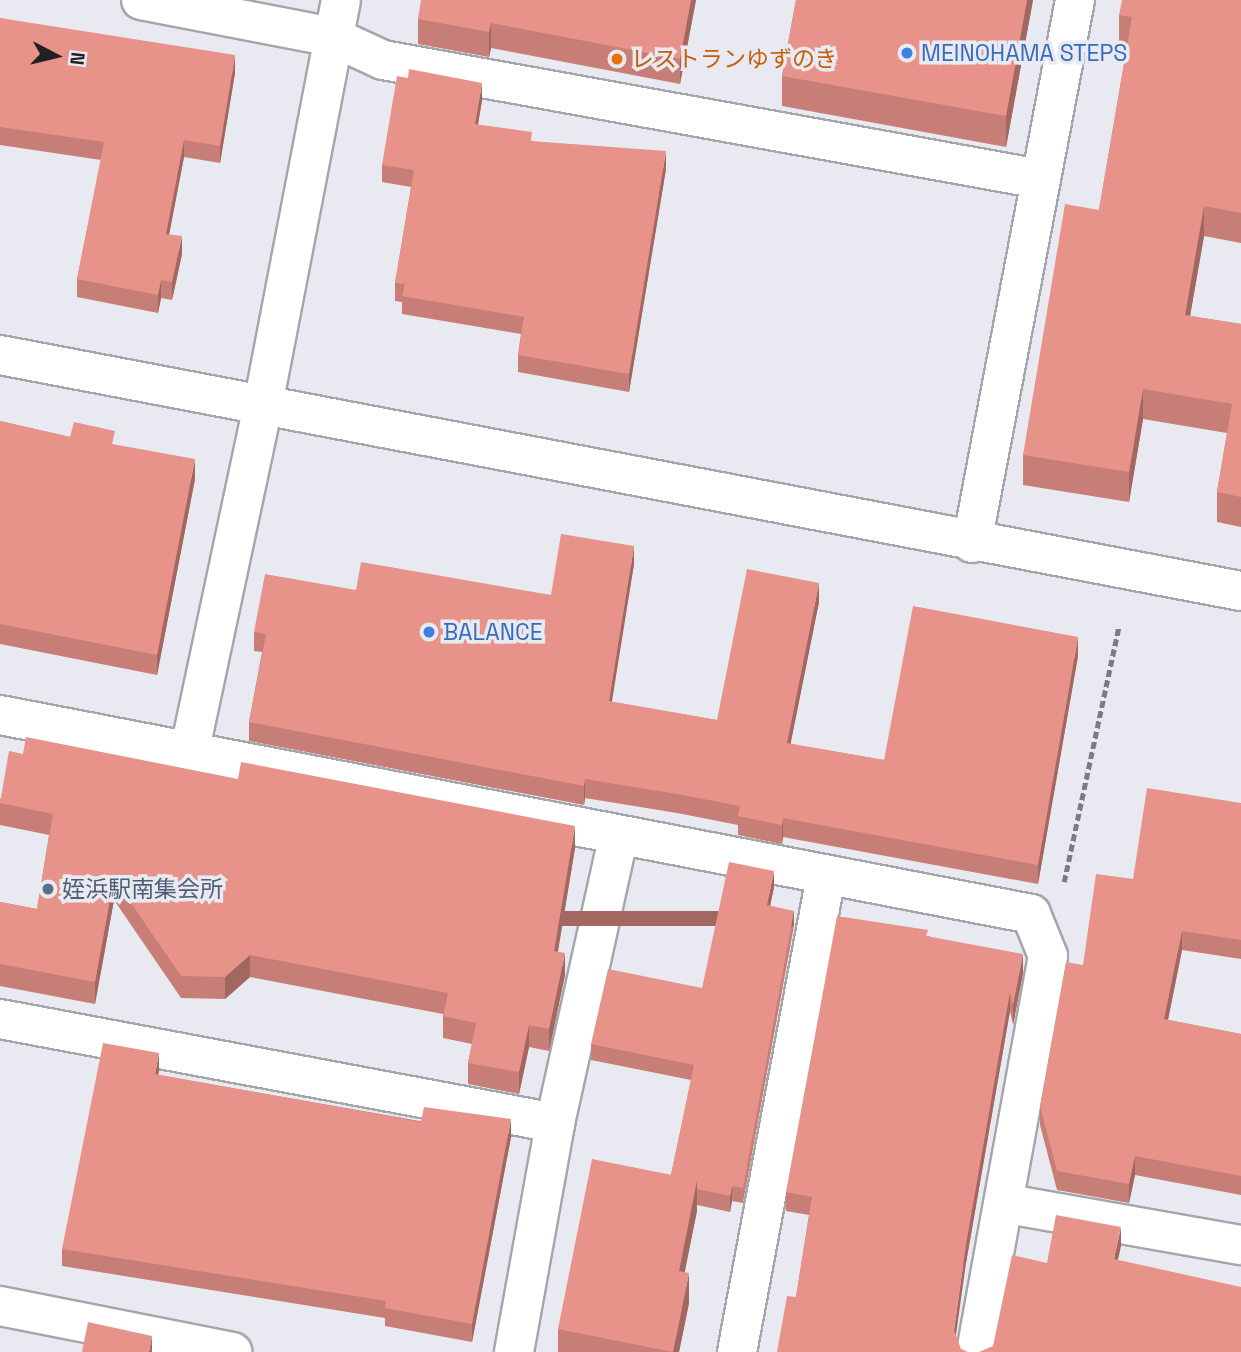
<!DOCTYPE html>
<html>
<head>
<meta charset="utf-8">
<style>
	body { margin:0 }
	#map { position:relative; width:1241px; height:1352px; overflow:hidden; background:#e9eaf1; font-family:"Space Grotesk","Noto Sans JP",sans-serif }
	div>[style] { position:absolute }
	.path>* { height:4.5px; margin-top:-2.25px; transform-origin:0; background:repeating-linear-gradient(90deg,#7b7c80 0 7px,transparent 0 10.5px) }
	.roads { filter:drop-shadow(2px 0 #a5a6ac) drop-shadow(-2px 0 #a5a6ac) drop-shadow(0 2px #a5a6ac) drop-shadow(0 -2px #a5a6ac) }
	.minor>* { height:38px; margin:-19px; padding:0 19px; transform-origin:19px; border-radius:19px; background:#fff }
	.tertiary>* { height:38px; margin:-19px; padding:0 19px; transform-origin:19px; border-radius:19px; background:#fff }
	.wall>* { inset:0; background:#c77e77 }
	.shaded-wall>* { inset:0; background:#a26761; transform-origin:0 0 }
	.building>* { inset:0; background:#e7938a }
	.dots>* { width:19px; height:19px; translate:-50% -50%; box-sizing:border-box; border:4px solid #e9eaf1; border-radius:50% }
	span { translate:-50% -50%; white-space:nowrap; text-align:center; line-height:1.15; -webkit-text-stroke:7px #e9eaf1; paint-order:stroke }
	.shop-label { font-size:23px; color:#366cbe }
	.left { translate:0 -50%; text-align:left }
	.food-label { font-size:23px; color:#c56008 }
	.service-label { font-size:23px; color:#4e5e75 }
	.north { position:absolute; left:21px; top:21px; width:70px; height:70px; -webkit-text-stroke:5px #e9eaf1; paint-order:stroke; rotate:97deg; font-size:19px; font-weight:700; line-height:28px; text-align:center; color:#212124 }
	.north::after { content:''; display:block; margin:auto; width:24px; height:32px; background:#212124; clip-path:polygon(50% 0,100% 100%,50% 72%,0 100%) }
</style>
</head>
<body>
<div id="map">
	<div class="path">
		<div style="left:1064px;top:882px;width:262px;rotate:-77.9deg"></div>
	</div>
	<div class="roads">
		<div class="minor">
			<div style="left:141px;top:0;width:196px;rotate:10.9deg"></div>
			<div style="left:333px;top:37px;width:55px;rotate:24.7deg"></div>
			<div style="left:383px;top:60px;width:668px;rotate:10.27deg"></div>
			<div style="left:0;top:715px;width:1050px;rotate:10.92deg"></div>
			<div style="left:1031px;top:914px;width:45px;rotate:68deg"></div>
			<div style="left:1048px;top:956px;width:402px;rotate:100.3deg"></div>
			<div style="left:190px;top:749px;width:352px;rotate:-78deg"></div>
			<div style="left:0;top:1019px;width:565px;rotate:10.61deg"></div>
			<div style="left:1008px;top:1204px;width:237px;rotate:10deg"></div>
			<div style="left:0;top:1306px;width:237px;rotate:11.2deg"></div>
			<div style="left:514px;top:1352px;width:233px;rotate:-79.8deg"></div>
			<div style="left:555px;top:1123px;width:295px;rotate:-77.5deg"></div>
			<div style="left:737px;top:1352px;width:484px;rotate:-79.4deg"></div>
		</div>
		<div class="tertiary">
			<div style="left:0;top:355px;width:1263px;rotate:10.77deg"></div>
			<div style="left:263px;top:405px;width:412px;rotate:-79.1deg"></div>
			<div style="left:972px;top:543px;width:553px;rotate:-79.26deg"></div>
		</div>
	</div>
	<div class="wall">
		<div style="clip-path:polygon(696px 0,680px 84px,491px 48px,489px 57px,418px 44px,418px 19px)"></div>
		<div style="clip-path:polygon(796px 0,1033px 0,1006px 147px,782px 106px,782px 76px)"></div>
		<div style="clip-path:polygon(1241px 0,1241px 243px,1204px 236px,1190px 316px,1241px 324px,1241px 527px,1217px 522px,1217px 492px,1227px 433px,1143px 419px,1129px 502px,1023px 485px,1023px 455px,1099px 210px,1127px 46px,1119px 44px,1119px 15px)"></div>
		<div style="clip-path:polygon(0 18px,235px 73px,220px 163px,184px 157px,169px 234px,182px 254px,172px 300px,161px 298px,158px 313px,77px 297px,77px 279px,101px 160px,0 145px)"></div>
		<div style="clip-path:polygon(482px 100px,478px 125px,532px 141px,666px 169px,629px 392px,518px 372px,518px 355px,521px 334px,402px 314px,402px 302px,395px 301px,395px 283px,411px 187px,382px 182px,382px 165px)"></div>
		<div style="clip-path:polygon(0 421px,70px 437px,115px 445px,195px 479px,157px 675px,0 644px)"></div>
		<div style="clip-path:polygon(634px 564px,611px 702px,717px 720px,819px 602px,790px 744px,884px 760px,1078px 656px,1038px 884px,783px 837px,782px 844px,738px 835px,738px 825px,677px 813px,585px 798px,584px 805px,249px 741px,249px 722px,262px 652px,254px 651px,254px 632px,356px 590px,551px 595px)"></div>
		<div style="clip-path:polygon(23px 754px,575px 848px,558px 952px,565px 975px,549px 1051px,529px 1047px,519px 1094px,468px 1084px,468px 1063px,472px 1044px,443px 1038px,443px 1014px,250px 977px,225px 999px,181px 998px,114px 900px,95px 1004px,0 986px,0 902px,37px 909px,49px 835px,0 825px,0 800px)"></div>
		<div style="clip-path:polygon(1241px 803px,1241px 959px,1182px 950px,1168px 1020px,1241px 1034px,1241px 1195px,1135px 1175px,1129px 1203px,1057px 1190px,1040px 1125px,1040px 1106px,1083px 965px,1133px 879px)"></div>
		<div style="clip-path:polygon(774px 887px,770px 906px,794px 926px,743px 1203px,732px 1201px,730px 1212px,697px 1205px,697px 1211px,684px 1272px,689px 1303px,679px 1352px,558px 1352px,558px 1329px,671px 1175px,691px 1080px,591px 1060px,591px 1044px,702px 988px)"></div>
		<div style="clip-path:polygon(928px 936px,1023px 973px,1013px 1025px,1010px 1011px,966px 1263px,796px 1297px,809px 1215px,786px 1211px,786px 1192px)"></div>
		<div style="clip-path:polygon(159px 1071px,158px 1075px,511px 1137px,472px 1342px,385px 1326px,385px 1318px,62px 1266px,62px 1249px)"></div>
	</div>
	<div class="shaded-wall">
		<div style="clip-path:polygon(691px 0,696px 0,680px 84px,680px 59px)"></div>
		<div style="clip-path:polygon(1027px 0,1033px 0,1006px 147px,1006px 116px)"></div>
		<div style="clip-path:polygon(491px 23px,491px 48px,489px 57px,489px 32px)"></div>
		<div style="clip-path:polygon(235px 55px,235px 73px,220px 163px,220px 146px)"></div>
		<div style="clip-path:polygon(482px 83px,482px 100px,475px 142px,475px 124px)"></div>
		<div style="clip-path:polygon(184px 140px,184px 157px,166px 251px,166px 234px)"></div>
		<div style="clip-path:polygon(666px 151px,666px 169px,629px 392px,629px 374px)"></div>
		<div style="clip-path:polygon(1204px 206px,1204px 236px,1185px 345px,1185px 315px)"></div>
		<div style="clip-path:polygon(182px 236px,182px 254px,172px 300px,172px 282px)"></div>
		<div style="clip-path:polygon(161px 280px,161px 298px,158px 313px,158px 295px)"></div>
		<div style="clip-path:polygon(1143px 389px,1143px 419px,1129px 502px,1129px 472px)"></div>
		<div style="clip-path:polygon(195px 459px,195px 479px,157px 675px,157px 655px)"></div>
		<div style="clip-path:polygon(634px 546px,634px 564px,609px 720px,609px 701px)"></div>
		<div style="clip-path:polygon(819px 583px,819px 602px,787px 762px,787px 743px)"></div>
		<div style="clip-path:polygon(1078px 637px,1078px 656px,1038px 884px,1038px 865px)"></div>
		<div style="clip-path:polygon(585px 779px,585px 798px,584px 805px,584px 786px)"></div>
		<div style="clip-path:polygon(783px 818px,783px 837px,782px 844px,782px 825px)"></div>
		<div style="clip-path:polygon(575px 826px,575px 848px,554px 973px,554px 951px)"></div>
		<div style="clip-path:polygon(774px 871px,774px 887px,767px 921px,767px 905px)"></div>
		<div style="clip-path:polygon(114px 878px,114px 900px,95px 1004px,95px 982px)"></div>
		<div style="left:794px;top:911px;width:15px;height:282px;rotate:90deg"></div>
		<div style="clip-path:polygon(1182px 931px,1182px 950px,1164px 1039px,1164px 1019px)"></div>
		<div style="clip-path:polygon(565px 953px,565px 975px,549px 1051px,549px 1029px)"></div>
		<div style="clip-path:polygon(1023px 954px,1023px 973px,1013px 1025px,1013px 1005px)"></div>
		<div style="clip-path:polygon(250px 955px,250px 977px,225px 999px,225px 977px)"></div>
		<div style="clip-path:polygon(1010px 992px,1010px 1011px,966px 1263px,954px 1349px,954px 1330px,966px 1244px)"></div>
		<div style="clip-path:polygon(529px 1025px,529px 1047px,519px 1094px,519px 1072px)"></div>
		<div style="clip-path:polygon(159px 1053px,159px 1071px,155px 1092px,155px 1074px)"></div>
		<div style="clip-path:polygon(511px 1119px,511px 1137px,472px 1342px,472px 1324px)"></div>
		<div style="clip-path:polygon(1135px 1156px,1135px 1175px,1129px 1203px,1129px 1184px)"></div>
		<div style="clip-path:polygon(697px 1180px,697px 1211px,679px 1301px,679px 1271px)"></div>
		<div style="clip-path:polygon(732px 1186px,732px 1201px,730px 1212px,730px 1196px)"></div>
		<div style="clip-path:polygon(1121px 1227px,1121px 1246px,1114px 1278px,1114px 1259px)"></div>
		<div style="clip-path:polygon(689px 1273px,689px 1303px,679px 1352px,673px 1352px)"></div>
		<div style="clip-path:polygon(152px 1336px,152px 1352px,149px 1352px)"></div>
	</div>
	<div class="building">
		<div style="clip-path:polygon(421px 0,691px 0,680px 59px,491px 23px,489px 32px,418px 19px)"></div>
		<div style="clip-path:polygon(796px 0,1027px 0,1006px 116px,782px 76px)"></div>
		<div style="clip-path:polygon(1122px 0,1241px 0,1241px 213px,1204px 206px,1185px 315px,1241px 324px,1241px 497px,1217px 492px,1232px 404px,1143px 389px,1129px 472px,1023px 455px,1065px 204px,1099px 210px,1132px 17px,1119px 15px)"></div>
		<div style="clip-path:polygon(0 18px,235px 55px,220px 146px,184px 140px,166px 234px,182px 236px,172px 282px,161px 280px,158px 295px,77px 279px,104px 142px,0 127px)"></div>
		<div style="clip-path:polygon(409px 69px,482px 83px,475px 124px,532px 132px,531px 141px,666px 151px,629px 374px,518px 355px,524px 317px,402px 296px,405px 284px,395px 283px,414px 170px,382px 165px,397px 76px,408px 78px)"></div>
		<div style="clip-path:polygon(0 421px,70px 437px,74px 422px,115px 431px,112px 444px,195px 459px,157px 655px,0 624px)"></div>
		<div style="clip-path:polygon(561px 534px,634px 546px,609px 701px,717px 720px,747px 569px,819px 583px,787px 743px,884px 760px,913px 606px,1078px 637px,1038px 865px,783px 818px,782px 825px,738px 816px,740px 806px,677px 794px,585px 779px,584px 786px,249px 722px,266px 634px,254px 632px,265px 574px,356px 590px,361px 562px,551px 595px)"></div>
		<div style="clip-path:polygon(26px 737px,238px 779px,241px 762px,575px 826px,554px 951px,565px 953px,549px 1029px,529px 1025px,519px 1072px,468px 1063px,476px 1023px,443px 1016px,448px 993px,250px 955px,225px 977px,181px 976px,114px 878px,95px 982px,0 964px,0 902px,37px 909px,53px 814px,0 803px,9px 751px,23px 754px)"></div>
		<div style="clip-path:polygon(1147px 788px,1241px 803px,1241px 940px,1182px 931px,1164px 1019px,1241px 1034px,1241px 1176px,1135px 1156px,1129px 1184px,1057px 1171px,1040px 1106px,1066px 962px,1083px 965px,1096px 874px,1133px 879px)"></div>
		<div style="clip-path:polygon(729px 862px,774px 871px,767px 905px,794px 911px,743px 1188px,732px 1186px,730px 1196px,697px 1189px,697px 1180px,671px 1175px,694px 1065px,591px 1044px,608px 969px,702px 988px)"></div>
		<div style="clip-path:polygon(837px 916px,928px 930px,926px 936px,1023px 954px,1013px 1005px,1010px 992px,966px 1244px,954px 1330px,961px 1349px,968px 1352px,777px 1352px,787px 1296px,796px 1297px,812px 1197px,786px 1192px)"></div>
		<div style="clip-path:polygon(103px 1043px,159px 1053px,155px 1074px,421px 1122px,424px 1107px,511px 1119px,472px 1324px,385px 1308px,386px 1301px,62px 1249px)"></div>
		<div style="clip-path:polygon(592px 1159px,697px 1180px,679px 1271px,689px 1273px,673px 1352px,558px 1329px)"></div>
		<div style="clip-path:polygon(1056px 1215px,1121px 1227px,1114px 1259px,1241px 1287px,1241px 1352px,979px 1352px,993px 1346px,1012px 1255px,1047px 1263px)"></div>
		<div style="clip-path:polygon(88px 1322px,152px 1336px,149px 1352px,82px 1352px)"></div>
	</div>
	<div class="dots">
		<div style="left:907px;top:53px;background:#3f7fe0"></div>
		<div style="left:617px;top:59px;background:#e8710a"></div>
		<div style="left:429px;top:632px;background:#3f7fe0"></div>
		<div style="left:48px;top:889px;background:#5c6f8a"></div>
	</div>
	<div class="shop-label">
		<span class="left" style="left:921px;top:53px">MEINOHAMA STEPS</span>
		<span class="left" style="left:443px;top:632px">BALANCE</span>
	</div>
	<div class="food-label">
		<span class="left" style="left:631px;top:59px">レストランゆずのき</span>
	</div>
	<div class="service-label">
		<span class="left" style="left:62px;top:889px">姪浜駅南集会所</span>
	</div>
	<div class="north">N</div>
</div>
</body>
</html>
